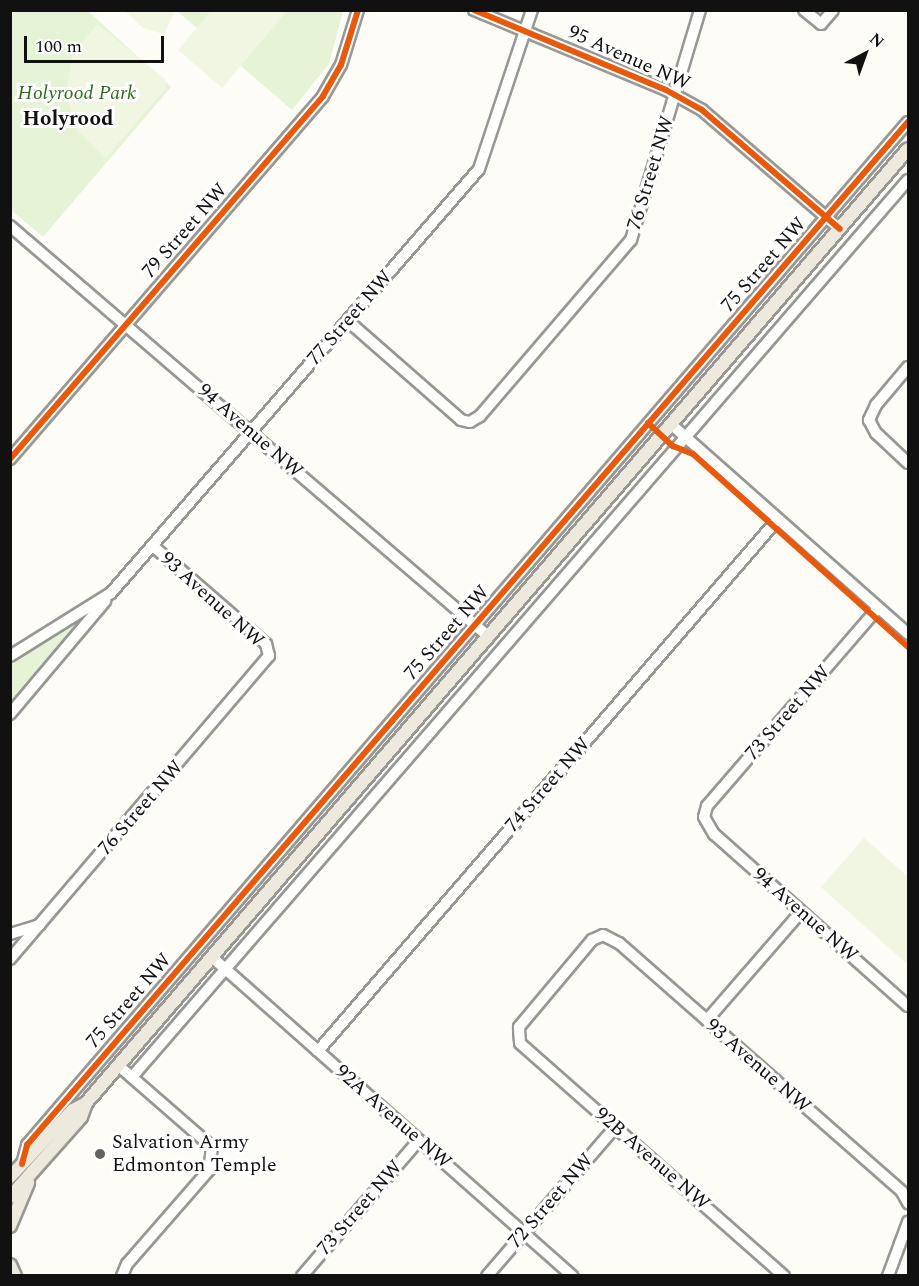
<!DOCTYPE html>
<html>
<head>
<meta charset="utf-8">
<style>
	body { margin:0 }
	#map { position:relative; width:919px; height:1286px; overflow:hidden; background:#fdfcf7; font-family:Spectral,serif }
	div>[style] { position:absolute }
	.green>* { inset:0; background:#e7f3d7 }
	.pitch>* { inset:0; background:#f0f6e1 }
	.roads { filter:drop-shadow(2px 0 #979795) drop-shadow(-2px 0 #979795) drop-shadow(0 2px #979795) drop-shadow(0 -2px #979795) }
	.minor>* { height:10px; margin:-5px; padding:0 5px; transform-origin:5px; border-radius:5px; background:#fffffe }
	.major>* { height:12px; margin:-6px; padding:0 6px; transform-origin:6px; border-radius:6px; background:#ede9dc }
	.cycleway>* { height:6px; margin:-3px; padding:0 3px; transform-origin:3px; border-radius:3px; background:#e8590c }
	.dots>* { width:16px; height:16px; translate:-50% -50%; box-sizing:border-box; border:3px solid #fff; border-radius:50% }
	span { translate:-50% -50%; white-space:nowrap; text-align:center; line-height:1.15; -webkit-text-stroke:6px #fff; paint-order:stroke }
	.street-label { font-size:20px; color:#111 }
	.park-label { font-size:20px; color:#2f6b1f; font-style:italic }
	.poi-label { font-size:20px; color:#111 }
	.left { translate:0 -50%; text-align:left }
	.neighbourhood-label { font-size:21px; color:#111; font-weight:700 }
	.frame { position:absolute; inset:0; border:12px solid #111; pointer-events:none }
	.north { position:absolute; left:835px; top:24px; width:60px; height:60px; -webkit-text-stroke:4px #fff; paint-order:stroke; rotate:41deg; font-size:16px; font-weight:700; line-height:24px; text-align:center; color:#111 }
	.north::after { content:''; display:block; margin:auto; width:21px; height:27px; background:#111; clip-path:polygon(50% 0,100% 100%,50% 72%,0 100%) }
	.scale { position:absolute; left:24px; top:36px; width:140px; height:27px; box-sizing:border-box; border:3px solid #111; border-top:0; padding-left:8px; font-size:18px; line-height:21px; white-space:nowrap; color:#111; -webkit-text-stroke:4px #fff; paint-order:stroke }
</style>
</head>
<body>
<div id="map">
	<div class="green">
		<div style="clip-path:polygon(11px 11px,88px 11px,171px 87px,43px 237px,11px 210px)"></div>
		<div style="clip-path:polygon(177px 11px,343px 11px,329px 64px,292px 110px)"></div>
		<div style="clip-path:polygon(908px 128px,908px 134px,841px 209px,841px 207px)"></div>
		<div style="clip-path:polygon(824px 229px,656px 427px,653px 424px,823px 228px)"></div>
		<div style="clip-path:polygon(650px 429px,638px 448px,491px 617px,489px 616px)"></div>
		<div style="clip-path:polygon(78px 623px,80px 625px,11px 706px,11px 664px)"></div>
		<div style="clip-path:polygon(474px 636px,134px 1033px,68px 1106px,472px 635px)"></div>
	</div>
	<div class="pitch">
		<div style="clip-path:polygon(125px 11px,175px 11px,164px 34px,143px 28px)"></div>
		<div style="clip-path:polygon(211px 11px,287px 11px,222px 88px,178px 50px)"></div>
		<div style="clip-path:polygon(97px 24px,165px 79px,166px 89px,105px 158px,77px 130px,66px 92px,73px 54px)"></div>
		<div style="clip-path:polygon(864px 838px,908px 877px,908px 965px,821px 887px)"></div>
	</div>
	<div class="roads">
		<div class="minor">
			<div style="left:474px;top:10px;width:208px;rotate:22.6deg"></div>
			<div style="left:666px;top:90px;width:41px;rotate:29.1deg"></div>
			<div style="left:702px;top:110px;width:182px;rotate:40.8deg"></div>
			<div style="left:804px;top:10px;width:22px;rotate:39deg"></div>
			<div style="left:821px;top:24px;width:18px;rotate:-49deg"></div>
			<div style="left:10px;top:226px;width:631px;rotate:40.63deg"></div>
			<div style="left:348px;top:321px;width:150px;rotate:41.2deg"></div>
			<div style="left:461px;top:420px;width:9px;rotate:13deg"></div>
			<div style="left:470px;top:422px;width:12px;rotate:-31deg"></div>
			<div style="left:480px;top:416px;width:232px;rotate:-49.4deg"></div>
			<div style="left:631px;top:240px;width:240px;rotate:-73.3deg"></div>
			<div style="left:908px;top:367px;width:50px;rotate:130.1deg"></div>
			<div style="left:876px;top:405px;width:17px;rotate:115deg"></div>
			<div style="left:869px;top:420px;width:15px;rotate:62deg"></div>
			<div style="left:876px;top:433px;width:44px;rotate:43.2deg"></div>
			<div style="left:672px;top:425px;width:315px;rotate:41.5deg"></div>
			<div style="left:10px;top:459px;width:479px;rotate:-49.2deg"></div>
			<div style="left:323px;top:96px;width:36px;rotate:-60deg"></div>
			<div style="left:341px;top:65px;width:58px;rotate:-72.8deg"></div>
			<div style="left:878px;top:608px;width:262px;rotate:130.8deg"></div>
			<div style="left:707px;top:806px;width:11px;rotate:105deg"></div>
			<div style="left:704px;top:817px;width:20px;rotate:60deg"></div>
			<div style="left:714px;top:834px;width:259px;rotate:41.6deg"></div>
			<div style="left:10px;top:656px;width:119px;rotate:-32deg"></div>
			<div style="left:111px;top:593px;width:561px;rotate:-49.04deg"></div>
			<div style="left:479px;top:169px;width:168px;rotate:-71.6deg"></div>
			<div style="left:10px;top:714px;width:148px;rotate:-49.9deg"></div>
			<div style="left:10px;top:934px;width:31px;rotate:-17deg"></div>
			<div style="left:213px;top:958px;width:480px;rotate:41.5deg"></div>
			<div style="left:10px;top:959px;width:399px;rotate:-49.5deg"></div>
			<div style="left:269px;top:656px;width:12px;rotate:-104deg"></div>
			<div style="left:266px;top:644px;width:150px;rotate:-139.1deg"></div>
			<div style="left:707px;top:1020px;width:143px;rotate:-49deg"></div>
			<div style="left:318px;top:1051px;width:703px;rotate:-49.15deg"></div>
			<div style="left:119px;top:1066px;width:123px;rotate:41.1deg"></div>
			<div style="left:212px;top:1147px;width:23px;rotate:97deg"></div>
			<div style="left:209px;top:1170px;width:125px;rotate:131.1deg"></div>
			<div style="left:127px;top:1264px;width:13px;rotate:113deg"></div>
			<div style="left:132px;top:1077px;width:1186px;rotate:-49.14deg"></div>
			<div style="left:22px;top:1164px;width:20px;rotate:-75deg"></div>
			<div style="left:27px;top:1145px;width:1350px;rotate:-49.27deg"></div>
			<div style="left:302px;top:1276px;width:179px;rotate:-49.3deg"></div>
			<div style="left:487px;top:1276px;width:196px;rotate:-49.3deg"></div>
			<div style="left:784px;top:1276px;width:352px;rotate:-138.6deg"></div>
			<div style="left:520px;top:1043px;width:16px;rotate:-94deg"></div>
			<div style="left:519px;top:1027px;width:114px;rotate:-50deg"></div>
			<div style="left:592px;top:940px;width:12px;rotate:-24deg"></div>
			<div style="left:603px;top:935px;width:18px;rotate:27deg"></div>
			<div style="left:619px;top:943px;width:377px;rotate:41.3deg"></div>
			<div style="left:902px;top:1192px;width:13px;rotate:61deg"></div>
			<div style="left:888px;top:1276px;width:58px;rotate:-69.7deg"></div>
		</div>
		<div class="major">
			<div style="left:10px;top:1177px;width:92px;rotate:-46.8deg"></div>
			<div style="left:73px;top:1110px;width:15px;rotate:-28deg"></div>
			<div style="left:10px;top:1197px;width:107px;rotate:-48.4deg"></div>
			<div style="left:81px;top:1117px;width:15px;rotate:-70deg"></div>
			<div style="left:86px;top:1103px;width:1259px;rotate:-49.25deg"></div>
			<div style="left:10px;top:1226px;width:47px;rotate:-67.3deg"></div>
			<div style="left:10px;top:1265px;width:12px;rotate:66deg"></div>
		</div>
	</div>
	<div class="cycleway">
		<div style="left:474px;top:10px;width:208px;rotate:22.6deg"></div>
		<div style="left:666px;top:90px;width:41px;rotate:29.1deg"></div>
		<div style="left:702px;top:110px;width:182px;rotate:40.8deg"></div>
		<div style="left:648px;top:423px;width:34px;rotate:43deg"></div>
		<div style="left:673px;top:446px;width:22px;rotate:22deg"></div>
		<div style="left:693px;top:454px;width:289px;rotate:41.9deg"></div>
		<div style="left:10px;top:459px;width:479px;rotate:-49.2deg"></div>
		<div style="left:323px;top:96px;width:36px;rotate:-60deg"></div>
		<div style="left:341px;top:65px;width:58px;rotate:-72.8deg"></div>
		<div style="left:22px;top:1164px;width:20px;rotate:-75deg"></div>
		<div style="left:27px;top:1145px;width:1350px;rotate:-49.27deg"></div>
	</div>
	<div class="dots">
		<div style="left:100px;top:1154px;background:#646362"></div>
	</div>
	<div class="street-label">
		<span style="left:629px;top:58px;rotate:24deg">95 Avenue NW</span>
		<span style="left:651px;top:173px;rotate:-73deg">76 Street NW</span>
		<span style="left:185px;top:231px;rotate:-49deg">79 Street NW</span>
		<span style="left:764px;top:265px;rotate:-49deg">75 Street NW</span>
		<span style="left:350px;top:318px;rotate:-49deg">77 Street NW</span>
		<span style="left:250px;top:431px;rotate:41deg">94 Avenue NW</span>
		<span style="left:212px;top:600px;rotate:42deg">93 Avenue NW</span>
		<span style="left:447px;top:633px;rotate:-49deg">75 Street NW</span>
		<span style="left:788px;top:713px;rotate:-49deg">73 Street NW</span>
		<span style="left:548px;top:785px;rotate:-49deg">74 Street NW</span>
		<span style="left:141px;top:808px;rotate:-49deg">76 Street NW</span>
		<span style="left:805px;top:915px;rotate:41deg">94 Avenue NW</span>
		<span style="left:129px;top:1001px;rotate:-49deg">75 Street NW</span>
		<span style="left:758px;top:1066px;rotate:41deg">93 Avenue NW</span>
		<span style="left:393px;top:1117px;rotate:41deg">92A Avenue NW</span>
		<span style="left:652px;top:1159px;rotate:41deg">92B Avenue NW</span>
		<span style="left:551px;top:1201px;rotate:-49deg">72 Street NW</span>
		<span style="left:360px;top:1208px;rotate:-49deg">73 Street NW</span>
	</div>
	<div class="park-label">
		<span style="left:77px;top:93px">Holyrood Park</span>
	</div>
	<div class="poi-label">
		<span class="left" style="left:112px;top:1154px">Salvation Army<br>Edmonton Temple</span>
	</div>
	<div class="neighbourhood-label">
		<span style="left:68px;top:119px">Holyrood</span>
	</div>
	<div class="frame"></div>
	<div class="north">N</div>
	<div class="scale">100 m</div>
</div>
</body>
</html>
